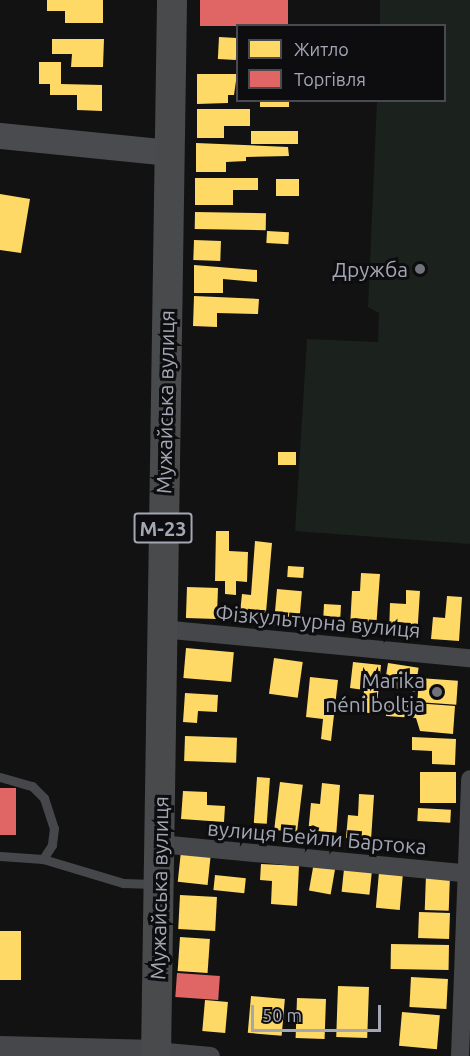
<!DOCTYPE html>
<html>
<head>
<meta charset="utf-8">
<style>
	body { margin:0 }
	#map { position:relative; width:470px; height:1056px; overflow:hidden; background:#121212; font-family:Ubuntu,sans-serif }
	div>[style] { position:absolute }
	.green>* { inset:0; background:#1b211c }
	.homes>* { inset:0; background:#ffd966; transform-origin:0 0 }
	.shops>* { inset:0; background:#e06666; transform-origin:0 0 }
	.service>* { height:9px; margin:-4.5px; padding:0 4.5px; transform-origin:4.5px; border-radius:4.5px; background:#46474b }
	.minor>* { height:18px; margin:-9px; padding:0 9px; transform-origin:9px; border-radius:9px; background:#46474b }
	.tertiary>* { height:22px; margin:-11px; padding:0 11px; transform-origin:11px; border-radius:11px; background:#46474b }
	.secondary>* { height:26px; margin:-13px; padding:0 13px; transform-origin:13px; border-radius:13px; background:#4a4b4f }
	.trunk>* { height:30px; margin:-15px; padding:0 15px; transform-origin:15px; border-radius:15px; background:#494a4c }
	.dots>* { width:16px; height:16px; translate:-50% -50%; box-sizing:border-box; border:3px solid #0d0c0e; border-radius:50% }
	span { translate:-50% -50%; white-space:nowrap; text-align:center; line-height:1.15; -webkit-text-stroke:6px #0d0c0e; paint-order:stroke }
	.shield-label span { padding:2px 4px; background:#0d0c0e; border:2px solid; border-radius:4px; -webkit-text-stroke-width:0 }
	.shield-label { font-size:20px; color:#a3a7b4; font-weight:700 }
	.poi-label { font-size:21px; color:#a3a7b4 }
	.right { translate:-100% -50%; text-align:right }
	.street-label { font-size:21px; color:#a3a7b4 }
	.legend { position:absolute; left:236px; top:24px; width:210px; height:78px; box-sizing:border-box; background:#0d0c0e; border:2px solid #494a50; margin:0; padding:8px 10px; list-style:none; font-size:18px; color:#a3a7b4 }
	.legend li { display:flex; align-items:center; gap:12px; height:30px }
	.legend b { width:30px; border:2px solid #494a50 }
	.scale { position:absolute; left:251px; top:1005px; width:130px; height:27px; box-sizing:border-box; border:3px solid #a3a7b4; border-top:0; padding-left:8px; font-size:18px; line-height:21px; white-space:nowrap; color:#a3a7b4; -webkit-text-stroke:4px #0d0c0e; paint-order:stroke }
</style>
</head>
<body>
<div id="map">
	<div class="green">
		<div style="clip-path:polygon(380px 0,470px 0,470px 544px,295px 531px,307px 339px,378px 342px,379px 313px,368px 307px,377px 101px,444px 100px,444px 26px,380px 25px)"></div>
	</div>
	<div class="homes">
		<div style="clip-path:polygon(47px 0,103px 0,103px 23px,65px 23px,65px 11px,47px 11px)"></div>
		<div style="left:219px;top:37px;width:18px;height:22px;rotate:3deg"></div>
		<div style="clip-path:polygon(52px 39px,104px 39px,103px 67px,71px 67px,72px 54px,52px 54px)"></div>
		<div style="clip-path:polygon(39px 62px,61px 62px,61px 84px,102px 85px,102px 111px,77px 110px,77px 95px,50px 95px,50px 84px,39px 84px)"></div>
		<div style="clip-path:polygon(197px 74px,237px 74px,234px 95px,228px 95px,228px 103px,197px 104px)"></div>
		<div style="left:260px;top:100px;width:29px;height:7px"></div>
		<div style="clip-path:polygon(197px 109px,250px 109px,250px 126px,224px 126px,224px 138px,197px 138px)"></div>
		<div style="left:298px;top:131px;width:13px;height:47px;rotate:90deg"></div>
		<div style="clip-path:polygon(196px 143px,288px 147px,289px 156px,246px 157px,246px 161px,226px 162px,226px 172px,196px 172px)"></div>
		<div style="clip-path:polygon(195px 178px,258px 178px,258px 190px,233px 190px,233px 205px,195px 205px)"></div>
		<div style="left:276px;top:179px;width:23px;height:17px"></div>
		<div style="clip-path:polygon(0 194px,30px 199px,21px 253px,0 250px)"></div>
		<div style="left:195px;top:212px;width:71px;height:17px;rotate:1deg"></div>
		<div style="left:267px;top:231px;width:22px;height:12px;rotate:3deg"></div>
		<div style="left:194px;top:240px;width:27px;height:20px;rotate:2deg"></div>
		<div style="clip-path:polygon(194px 265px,257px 270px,257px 282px,223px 279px,223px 293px,194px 293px)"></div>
		<div style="clip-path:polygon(194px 296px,259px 299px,258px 314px,217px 313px,217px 327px,193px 326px)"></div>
		<div style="left:278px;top:452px;width:18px;height:13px"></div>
		<div style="clip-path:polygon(216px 531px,229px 531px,229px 551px,248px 552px,247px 582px,236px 581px,236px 595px,225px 594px,225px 581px,215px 581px)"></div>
		<div style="clip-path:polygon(255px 541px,272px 543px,265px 624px,239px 622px,242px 594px,251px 595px)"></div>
		<div style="left:288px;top:566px;width:16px;height:11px;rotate:4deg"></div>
		<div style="clip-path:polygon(361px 573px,380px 574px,376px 629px,350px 627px,352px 591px,360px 591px)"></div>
		<div style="left:187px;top:587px;width:31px;height:31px;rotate:2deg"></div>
		<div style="left:277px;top:589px;width:25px;height:37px;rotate:5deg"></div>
		<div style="clip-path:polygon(406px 590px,420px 591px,417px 638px,389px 636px,390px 603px,406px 604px)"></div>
		<div style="clip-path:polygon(447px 596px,462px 597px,459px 641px,431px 639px,433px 617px,445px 618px)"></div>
		<div style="left:324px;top:604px;width:17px;height:22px;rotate:3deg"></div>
		<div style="left:186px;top:648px;width:48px;height:30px;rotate:5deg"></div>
		<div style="left:274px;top:658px;width:29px;height:36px;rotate:8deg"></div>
		<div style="clip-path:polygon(353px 662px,381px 665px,376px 714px,362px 712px,364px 690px,350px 688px)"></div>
		<div style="left:388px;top:663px;width:31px;height:24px;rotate:9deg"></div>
		<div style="clip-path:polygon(310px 677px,338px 680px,331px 741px,321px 739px,323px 719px,306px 717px)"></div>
		<div style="left:419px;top:678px;width:39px;height:24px;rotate:4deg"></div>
		<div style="clip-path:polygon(185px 693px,218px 695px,217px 712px,198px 711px,197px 723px,183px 722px)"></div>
		<div style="clip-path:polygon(387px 701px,455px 706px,453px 734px,420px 731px,416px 718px,386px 716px)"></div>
		<div style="left:185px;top:736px;width:52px;height:25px;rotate:2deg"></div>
		<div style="clip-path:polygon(412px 737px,456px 739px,455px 765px,432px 764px,432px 751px,412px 750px)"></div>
		<div style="left:420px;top:772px;width:36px;height:31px"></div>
		<div style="left:257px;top:777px;width:13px;height:46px;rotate:4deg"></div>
		<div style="left:280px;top:782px;width:23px;height:48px;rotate:7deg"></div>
		<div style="clip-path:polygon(322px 783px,340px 785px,336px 837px,308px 834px,311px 803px,320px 804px)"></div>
		<div style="clip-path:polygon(183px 791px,207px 792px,207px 805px,225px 806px,224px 822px,181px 819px)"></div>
		<div style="clip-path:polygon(359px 794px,374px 795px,371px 840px,346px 838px,348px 815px,358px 816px)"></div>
		<div style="left:418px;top:808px;width:33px;height:13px;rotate:3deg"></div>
		<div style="left:181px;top:851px;width:30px;height:31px;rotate:6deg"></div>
		<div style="left:314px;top:862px;width:22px;height:29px;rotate:10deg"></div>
		<div style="clip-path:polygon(261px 864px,299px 866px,297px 906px,271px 904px,272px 881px,260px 880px)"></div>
		<div style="left:344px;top:869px;width:28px;height:23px;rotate:6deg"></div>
		<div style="left:379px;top:872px;width:24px;height:36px;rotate:5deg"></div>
		<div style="left:426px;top:874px;width:24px;height:36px;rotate:2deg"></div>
		<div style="left:215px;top:875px;width:31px;height:15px;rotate:6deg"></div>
		<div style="left:180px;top:895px;width:37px;height:34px;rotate:3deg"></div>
		<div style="left:419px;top:912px;width:31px;height:26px;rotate:2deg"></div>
		<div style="left:0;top:931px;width:21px;height:49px"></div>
		<div style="left:180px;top:937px;width:30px;height:34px;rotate:4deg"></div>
		<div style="left:391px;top:944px;width:58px;height:25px;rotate:1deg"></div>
		<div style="left:411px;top:977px;width:37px;height:30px;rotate:3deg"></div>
		<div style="left:338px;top:986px;width:31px;height:51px;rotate:2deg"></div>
		<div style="left:251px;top:996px;width:34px;height:37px;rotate:5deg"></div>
		<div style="left:297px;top:998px;width:29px;height:40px;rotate:2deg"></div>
		<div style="left:205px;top:1000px;width:23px;height:31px;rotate:5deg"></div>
		<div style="left:402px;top:1012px;width:38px;height:34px;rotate:5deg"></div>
	</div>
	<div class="shops">
		<div style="left:200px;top:0;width:88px;height:26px"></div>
		<div style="left:0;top:788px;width:16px;height:47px"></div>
		<div style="left:177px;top:973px;width:43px;height:24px;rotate:4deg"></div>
	</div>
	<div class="service">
		<div style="left:0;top:777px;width:33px;rotate:16deg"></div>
		<div style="left:32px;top:786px;width:17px;rotate:45deg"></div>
		<div style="left:44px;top:798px;width:32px;rotate:72deg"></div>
		<div style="left:54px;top:828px;width:17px;rotate:97deg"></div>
		<div style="left:52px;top:845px;width:17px;rotate:123deg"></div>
		<div style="left:43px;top:859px;width:43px;rotate:-176deg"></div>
		<div style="left:43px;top:859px;width:84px;rotate:16.7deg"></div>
		<div style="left:123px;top:883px;width:31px;rotate:2deg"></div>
	</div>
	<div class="minor">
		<div style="left:161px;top:629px;width:310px;rotate:5.4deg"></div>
		<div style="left:160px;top:844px;width:311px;rotate:5.5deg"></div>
		<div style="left:156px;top:1051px;width:55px;rotate:5.2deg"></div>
		<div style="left:460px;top:1056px;width:277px;rotate:-87.9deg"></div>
	</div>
	<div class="tertiary">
		<div style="left:0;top:1047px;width:156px;rotate:1.5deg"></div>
	</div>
	<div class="secondary">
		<div style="left:0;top:136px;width:171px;rotate:5.7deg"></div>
	</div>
	<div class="trunk">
		<div style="left:156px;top:1056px;width:1056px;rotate:-89.13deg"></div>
	</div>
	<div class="dots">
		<div style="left:420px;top:269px;background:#70737b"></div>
		<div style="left:437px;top:692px;background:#70737b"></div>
	</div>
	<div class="shield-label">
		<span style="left:163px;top:528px">М-23</span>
	</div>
	<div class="poi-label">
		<span class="right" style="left:408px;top:269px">Дружба</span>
		<span class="right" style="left:425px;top:692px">Marika<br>néni boltja</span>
	</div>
	<div class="street-label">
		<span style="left:165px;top:402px;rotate:-89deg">Мужайська вулиця</span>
		<span style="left:318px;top:621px;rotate:5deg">Фізкультурна вулиця</span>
		<span style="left:317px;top:837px;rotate:5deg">вулиця Бейли Бартока</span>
		<span style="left:159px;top:888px;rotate:-89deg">Мужайська вулиця</span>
	</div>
	<ul class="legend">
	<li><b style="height:16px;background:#ffd966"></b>Житло</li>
	<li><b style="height:16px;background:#e06666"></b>Торгівля</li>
	</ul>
	<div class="scale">50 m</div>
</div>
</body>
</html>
